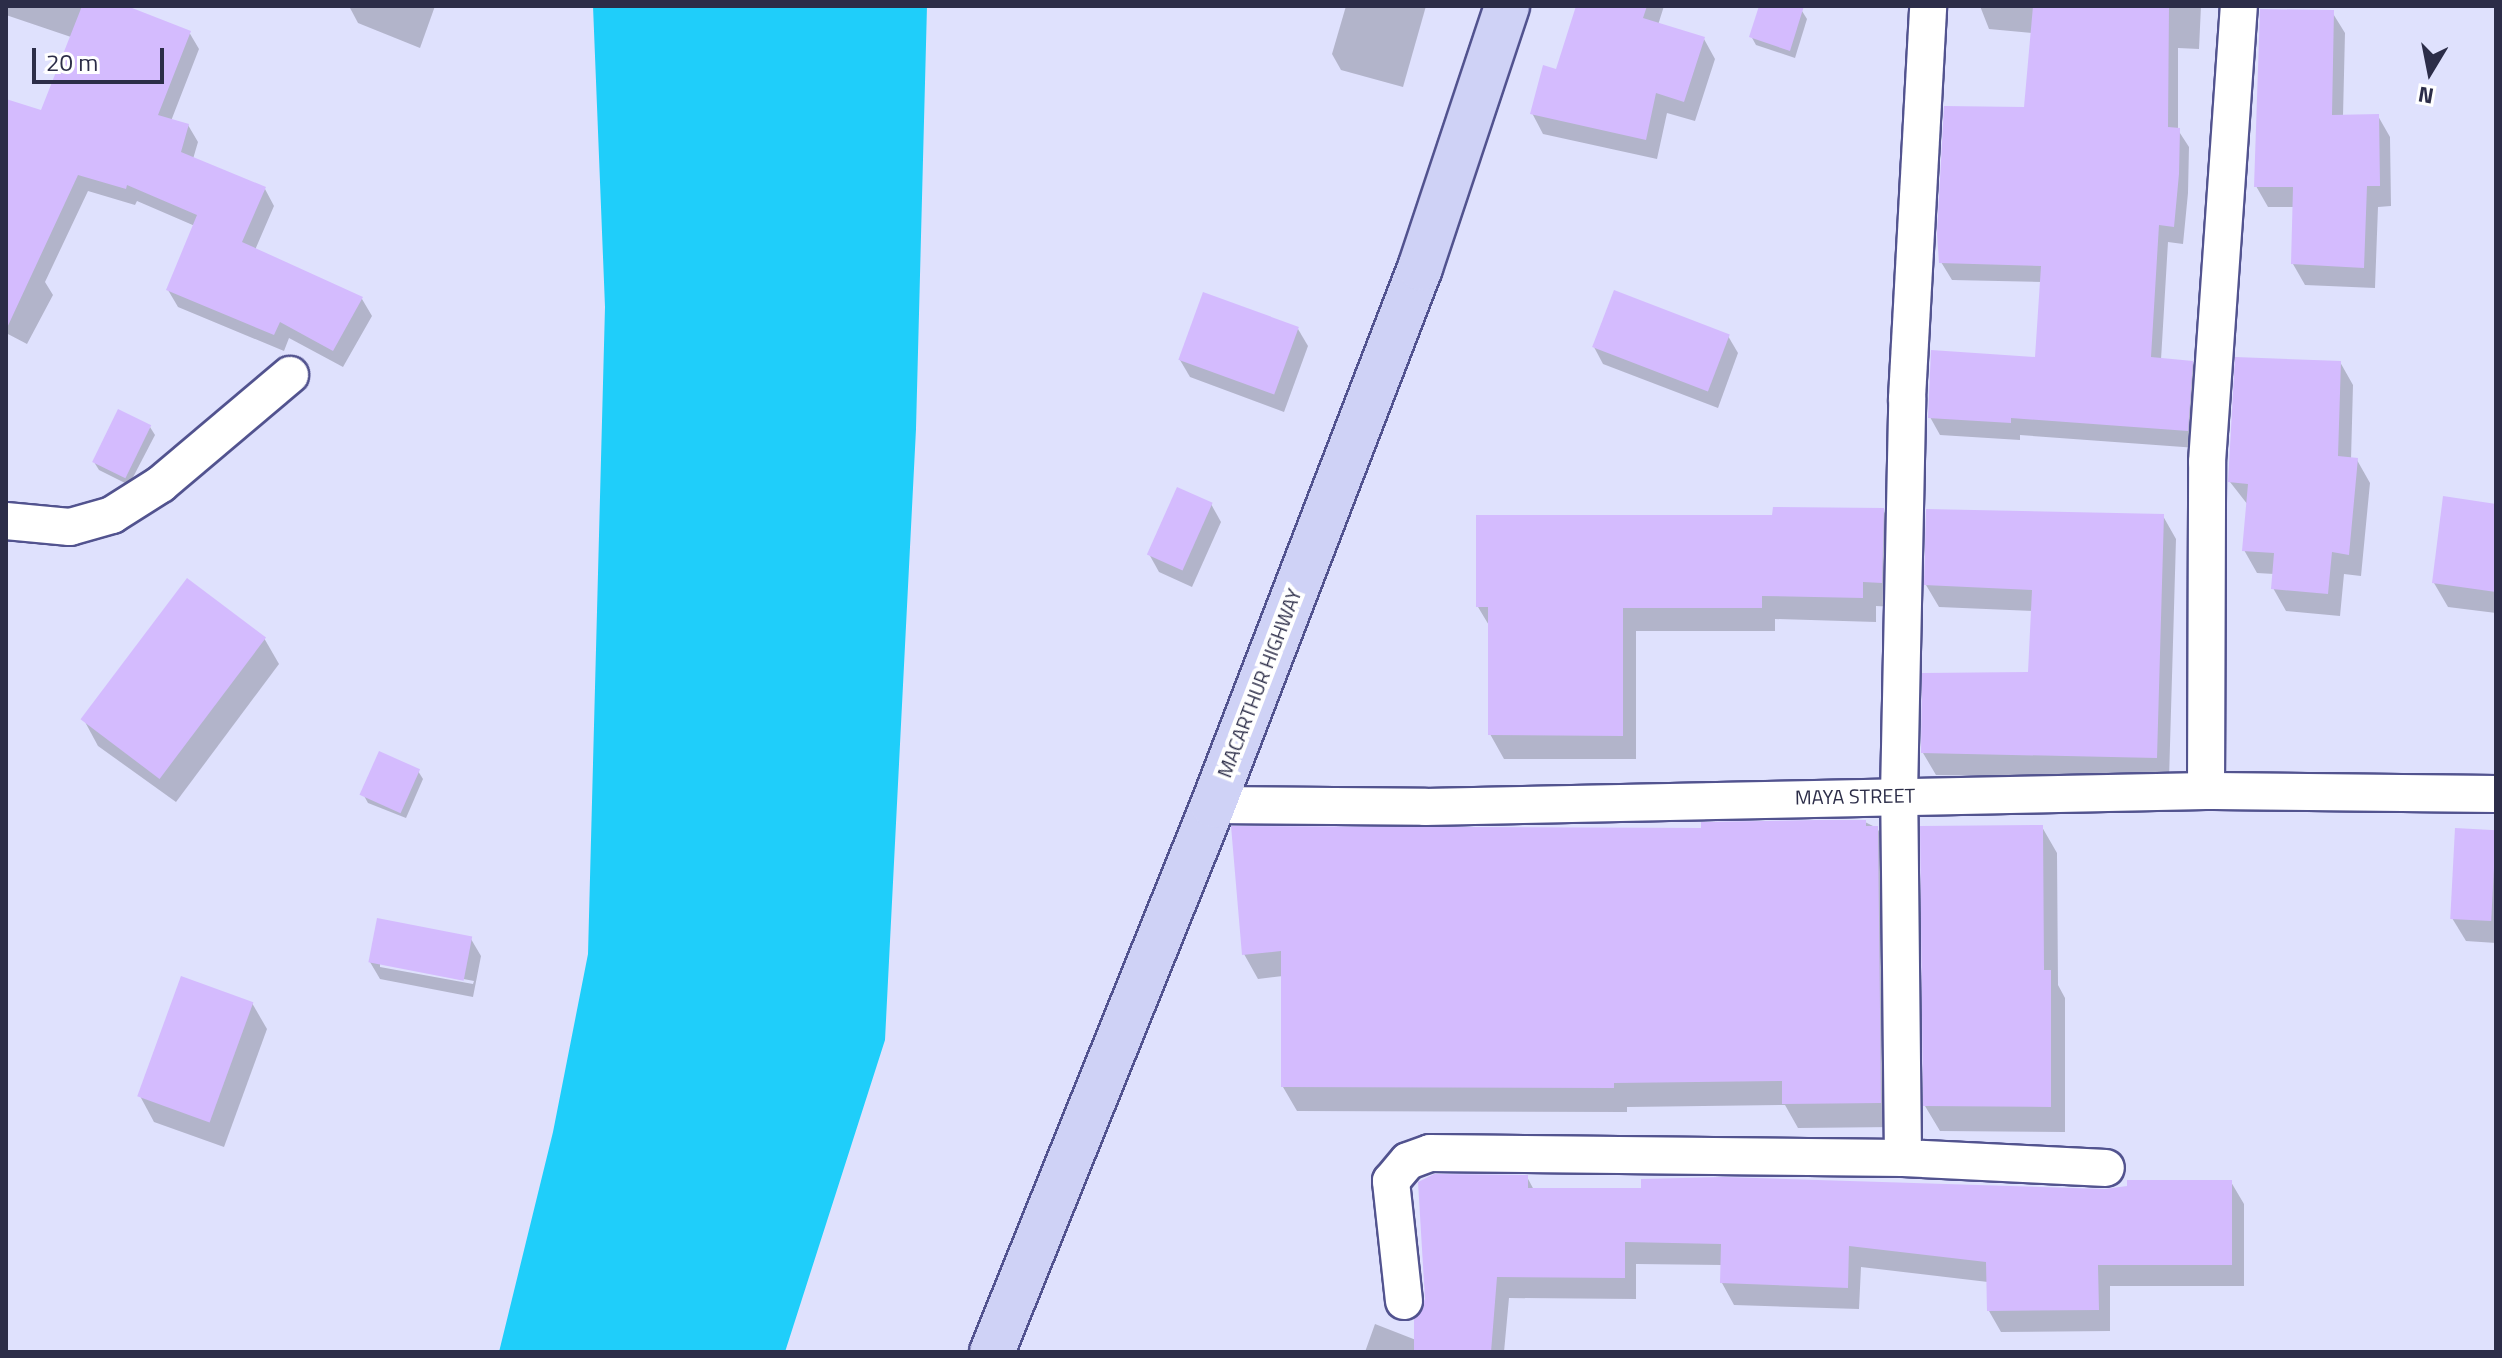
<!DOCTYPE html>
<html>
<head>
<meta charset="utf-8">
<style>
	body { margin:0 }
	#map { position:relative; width:2502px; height:1358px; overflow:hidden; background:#dfe1fd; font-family:"Titillium Web",sans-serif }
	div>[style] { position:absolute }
	.water>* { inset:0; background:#1fcefa }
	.shadow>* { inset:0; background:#0003 }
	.building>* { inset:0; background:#d4bbfe; transform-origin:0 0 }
	.roads { filter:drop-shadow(2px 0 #52538f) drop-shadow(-2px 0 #52538f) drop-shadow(0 2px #52538f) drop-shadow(0 -2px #52538f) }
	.minor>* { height:36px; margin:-18px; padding:0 18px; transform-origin:18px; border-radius:18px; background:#fff }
	.trunk>* { height:44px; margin:-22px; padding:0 22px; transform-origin:22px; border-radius:22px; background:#cfd2f6 }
	span { translate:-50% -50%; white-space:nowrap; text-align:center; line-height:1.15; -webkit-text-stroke:8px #fff; paint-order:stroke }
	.street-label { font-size:20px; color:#2c2d48 }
	.frame { position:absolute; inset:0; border:8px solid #2c2d48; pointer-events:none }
	.north { position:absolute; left:2390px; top:32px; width:80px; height:80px; -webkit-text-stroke:6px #fff; paint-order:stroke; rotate:190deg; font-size:22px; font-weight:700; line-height:32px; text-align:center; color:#2c2d48 }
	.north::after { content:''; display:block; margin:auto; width:28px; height:36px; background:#2c2d48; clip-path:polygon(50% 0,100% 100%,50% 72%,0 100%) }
	.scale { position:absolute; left:32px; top:48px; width:132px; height:36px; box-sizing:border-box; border:4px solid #2c2d48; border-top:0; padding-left:10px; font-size:24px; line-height:28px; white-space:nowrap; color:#2c2d48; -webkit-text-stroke:6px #fff; paint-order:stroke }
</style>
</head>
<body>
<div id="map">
	<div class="water">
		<div style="clip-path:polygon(593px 6px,927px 6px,916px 429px,885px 1040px,785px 1352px,499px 1352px,553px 1132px,588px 954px,605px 307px)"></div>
	</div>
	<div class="shadow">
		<div style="clip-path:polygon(6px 6px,121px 6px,189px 32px,199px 49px,171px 121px,188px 125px,198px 142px,193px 159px,265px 189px,274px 206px,255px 250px,362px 299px,372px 316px,343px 367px,289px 338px,284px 351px,178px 307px,168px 290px,195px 226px,137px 201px,135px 205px,88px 191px,45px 282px,53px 295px,27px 344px,6px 333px,6px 101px,42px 112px,71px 37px,6px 15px)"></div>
		<div style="clip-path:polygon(349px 6px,435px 6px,420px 48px,358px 23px)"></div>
		<div style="clip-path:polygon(1346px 6px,1426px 6px,1403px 87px,1341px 70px,1332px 54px)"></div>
		<div style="clip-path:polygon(1578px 6px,1664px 6px,1658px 25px,1704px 39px,1715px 59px,1695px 121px,1667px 113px,1657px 159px,1543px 134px,1532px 113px,1557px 71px)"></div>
		<div style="clip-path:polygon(1761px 6px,1802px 11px,1807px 19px,1795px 58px,1756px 45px,1751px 36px)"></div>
		<div style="clip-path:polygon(1980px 6px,2201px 6px,2199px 49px,2178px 48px,2178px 130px,2189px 147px,2188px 193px,2183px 244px,2168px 242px,2161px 360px,2192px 362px,2202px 380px,2197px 448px,2020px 435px,2020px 440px,1940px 435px,1930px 417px,2037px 359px,2042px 282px,1952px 280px,1941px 262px,2026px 109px,2032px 33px,1989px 29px)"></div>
		<div style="clip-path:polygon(2332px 12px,2345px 33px,2343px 116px,2378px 116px,2390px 137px,2391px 206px,2378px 207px,2375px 288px,2305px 285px,2293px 264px,2295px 207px,2268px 207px,2256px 186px)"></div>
		<div style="clip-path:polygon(1298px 329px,1308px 346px,1284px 412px,1190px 377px,1180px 360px)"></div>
		<div style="clip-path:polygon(1728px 336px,1738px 353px,1718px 408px,1603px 364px,1594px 347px)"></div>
		<div style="clip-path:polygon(2340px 362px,2353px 385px,2351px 460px,2357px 460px,2370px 483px,2361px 576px,2344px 574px,2340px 616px,2286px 611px,2273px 588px,2274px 574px,2257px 573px,2244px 550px,2248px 505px,2230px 482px)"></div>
		<div style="clip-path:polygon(150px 427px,155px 435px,129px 485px,99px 470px,94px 462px)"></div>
		<div style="clip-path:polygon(1211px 504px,1221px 522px,1192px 587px,1159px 572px,1149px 554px)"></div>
		<div style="clip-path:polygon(2496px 506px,2496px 613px,2448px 607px,2434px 583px)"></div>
		<div style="clip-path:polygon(1883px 510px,1897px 534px,1895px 607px,1876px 606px,1876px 622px,1775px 619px,1775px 631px,1636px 631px,1636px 759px,1504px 759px,1490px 734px,1490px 627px,1478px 607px,1774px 517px)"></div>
		<div style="clip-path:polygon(2163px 516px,2176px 539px,2169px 780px,1936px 775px,1923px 753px,2030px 674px,2033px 611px,1939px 607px,1926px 585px)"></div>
		<div style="clip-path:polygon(264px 638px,279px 664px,176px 802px,98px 746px,84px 720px)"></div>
		<div style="clip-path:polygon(418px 771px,423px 779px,406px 818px,368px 803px,363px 794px)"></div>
		<div style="clip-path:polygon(1865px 822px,1877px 828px,1891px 852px,1894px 1127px,1798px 1128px,1785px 1105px,1627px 1107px,1627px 1112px,1297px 1111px,1283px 1087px,1283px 976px,1258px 979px,1244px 954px,1703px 830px)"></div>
		<div style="clip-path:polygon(2042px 827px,2057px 853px,2058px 985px,2065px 998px,2065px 1132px,1940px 1131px,1925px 1106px)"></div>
		<div style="clip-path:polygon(2496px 832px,2496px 943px,2466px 941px,2452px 918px)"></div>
		<div style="clip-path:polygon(evenodd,471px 939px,481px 956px,473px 997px,380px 979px,370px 962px,471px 939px,380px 963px,474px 981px,473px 984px,380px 967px,380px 963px)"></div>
		<div style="clip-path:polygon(252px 1003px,267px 1029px,224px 1147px,154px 1122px,140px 1096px)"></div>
		<div style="clip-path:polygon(1527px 1177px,1534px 1190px,2105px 1191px,2231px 1182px,2244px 1204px,2244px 1286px,2110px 1286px,2110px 1331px,2001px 1332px,1989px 1311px,1988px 1282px,1861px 1267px,1859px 1309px,1734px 1305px,1722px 1283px,1722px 1265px,1636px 1264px,1636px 1299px,1509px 1298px,1504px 1352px,1365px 1352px,1375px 1324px,1416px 1340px)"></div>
	</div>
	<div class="building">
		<div style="clip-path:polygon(82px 6px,127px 6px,191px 31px,158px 115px,189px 124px,181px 152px,266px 187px,242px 242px,363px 297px,333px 351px,280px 322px,274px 335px,166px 290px,197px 215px,127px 185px,126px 189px,78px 175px,6px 330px,6px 99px,41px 110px)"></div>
		<div style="clip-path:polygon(1576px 6px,1647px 6px,1643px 18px,1705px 37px,1684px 102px,1656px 93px,1646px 140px,1530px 114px,1543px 65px,1556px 69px)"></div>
		<div style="clip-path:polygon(1759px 6px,1804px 6px,1790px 51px,1749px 37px)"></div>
		<div style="clip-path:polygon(2033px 6px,2169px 6px,2168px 127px,2180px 128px,2179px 174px,2174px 227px,2159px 225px,2151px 357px,2193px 361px,2188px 431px,2011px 418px,2011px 423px,1928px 418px,1931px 350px,2035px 357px,2041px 266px,1939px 263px,1937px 234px,1944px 106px,2024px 107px)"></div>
		<div style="clip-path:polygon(2260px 9px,2334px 10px,2332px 115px,2379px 114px,2380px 186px,2367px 186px,2364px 268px,2291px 264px,2293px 187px,2254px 187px)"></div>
		<div style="left:1614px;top:290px;width:124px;height:61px;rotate:21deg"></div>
		<div style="left:1203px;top:292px;width:102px;height:72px;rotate:20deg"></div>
		<div style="clip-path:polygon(2235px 357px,2341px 361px,2338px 456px,2358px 458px,2349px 555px,2332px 552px,2328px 594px,2271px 589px,2274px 553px,2242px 551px,2248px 484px,2228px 482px)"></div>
		<div style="left:118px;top:409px;width:37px;height:59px;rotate:26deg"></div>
		<div style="left:1177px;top:487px;width:39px;height:74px;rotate:24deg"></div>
		<div style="clip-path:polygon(2443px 496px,2496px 504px,2496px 592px,2432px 583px)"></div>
		<div style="clip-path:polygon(1773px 507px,1884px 508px,1882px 583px,1863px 582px,1863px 598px,1762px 596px,1762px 608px,1623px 608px,1623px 736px,1488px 735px,1488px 607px,1476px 607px,1476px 515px,1772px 515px)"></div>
		<div style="clip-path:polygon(1926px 509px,2164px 514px,2157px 758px,1921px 753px,1922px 673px,2028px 672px,2032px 590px,1924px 585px)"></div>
		<div style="left:187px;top:578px;width:99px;height:177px;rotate:37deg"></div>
		<div style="left:379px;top:751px;width:45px;height:48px;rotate:24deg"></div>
		<div style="clip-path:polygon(1817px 820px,1866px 820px,1866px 826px,1878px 826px,1881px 1103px,1782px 1104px,1782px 1081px,1614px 1083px,1614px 1088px,1281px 1087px,1281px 951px,1242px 955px,1231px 826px,1701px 828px,1701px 822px)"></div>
		<div style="clip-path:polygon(2043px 825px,2044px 970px,2051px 970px,2051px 1107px,1923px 1106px,1920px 826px)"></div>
		<div style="left:2455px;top:828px;width:41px;height:91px;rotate:3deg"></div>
		<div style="left:377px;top:918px;width:97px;height:45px;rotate:11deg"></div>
		<div style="left:181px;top:976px;width:77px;height:128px;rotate:20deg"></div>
		<div style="clip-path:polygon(1434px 1174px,1528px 1175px,1528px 1188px,1641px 1188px,1641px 1179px,1724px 1177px,2105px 1189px,2127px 1186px,2127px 1180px,2232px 1180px,2232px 1265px,2098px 1265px,2099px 1310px,1987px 1311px,1986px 1262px,1849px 1246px,1848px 1288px,1720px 1283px,1721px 1244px,1625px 1242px,1625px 1278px,1497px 1277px,1491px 1352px,1414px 1352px,1414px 1319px,1425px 1299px,1418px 1182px)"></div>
	</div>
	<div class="roads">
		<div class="minor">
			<div style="left:6px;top:521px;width:64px;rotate:5.4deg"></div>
			<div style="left:70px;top:527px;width:44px;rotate:-15.9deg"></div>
			<div style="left:112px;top:515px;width:58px;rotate:-32.3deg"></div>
			<div style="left:161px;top:484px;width:169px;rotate:-40.2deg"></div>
			<div style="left:2206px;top:791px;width:329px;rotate:-89.8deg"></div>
			<div style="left:2207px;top:462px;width:457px;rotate:-86deg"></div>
			<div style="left:1213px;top:805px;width:212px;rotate:0.5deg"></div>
			<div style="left:1425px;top:807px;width:781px;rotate:-1.17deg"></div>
			<div style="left:2206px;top:791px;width:290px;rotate:0.6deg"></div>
			<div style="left:1903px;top:1158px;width:363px;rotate:-90.6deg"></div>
			<div style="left:1899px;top:795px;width:397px;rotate:-88.8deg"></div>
			<div style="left:1907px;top:398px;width:393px;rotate:-86.9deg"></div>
			<div style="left:1404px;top:1301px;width:121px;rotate:-96.2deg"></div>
			<div style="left:1391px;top:1181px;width:26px;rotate:-50deg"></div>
			<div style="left:1408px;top:1161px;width:23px;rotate:-20deg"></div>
			<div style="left:1430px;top:1153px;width:473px;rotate:0.6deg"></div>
			<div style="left:1903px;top:1158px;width:203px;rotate:2.8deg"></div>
		</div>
		<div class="trunk">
			<div style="left:992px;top:1352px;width:590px;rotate:-68deg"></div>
			<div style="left:1213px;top:805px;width:576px;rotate:-68.92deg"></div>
			<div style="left:1420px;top:268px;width:276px;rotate:-71.6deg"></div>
		</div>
	</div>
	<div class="street-label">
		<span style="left:1259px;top:683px;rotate:-69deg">MACARTHUR HIGHWAY</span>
		<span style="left:1855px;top:796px;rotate:-1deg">MAYA STREET</span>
	</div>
	<div class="frame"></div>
	<div class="north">N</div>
	<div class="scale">20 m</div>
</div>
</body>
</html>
